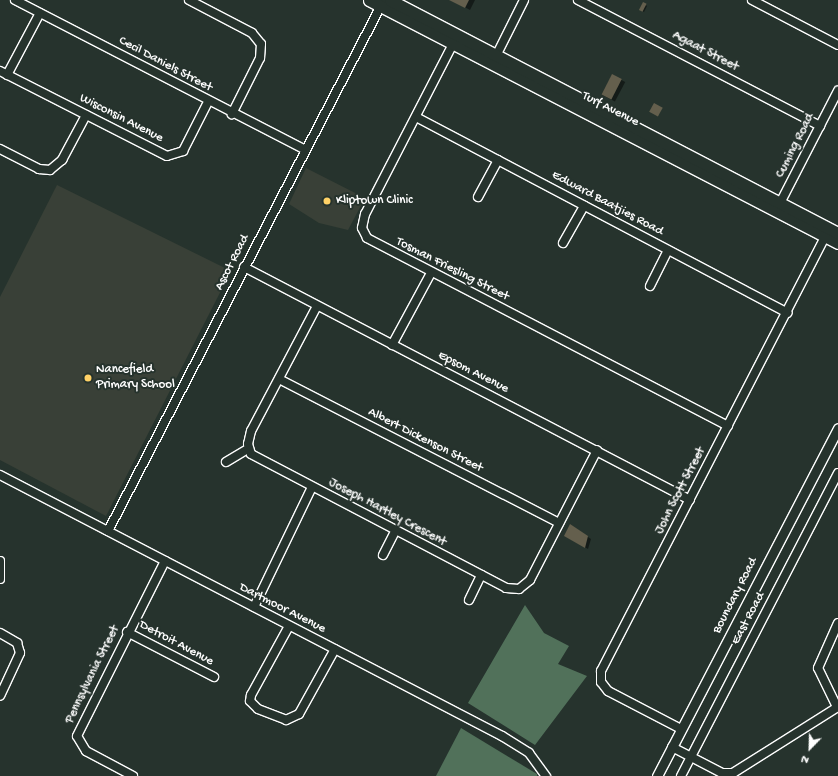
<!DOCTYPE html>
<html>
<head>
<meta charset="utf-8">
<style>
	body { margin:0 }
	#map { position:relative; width:838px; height:776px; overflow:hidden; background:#26332d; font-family:"Gochi Hand",sans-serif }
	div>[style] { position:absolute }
	.built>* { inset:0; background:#394037 }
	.green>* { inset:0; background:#51715a }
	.shadow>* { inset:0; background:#0007; transform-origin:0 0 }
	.building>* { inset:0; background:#645f4d; transform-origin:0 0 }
	.roads { filter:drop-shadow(1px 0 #fff) drop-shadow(-1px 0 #fff) drop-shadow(0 1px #fff) drop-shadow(0 -1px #fff) }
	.minor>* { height:8px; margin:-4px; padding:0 4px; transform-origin:4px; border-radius:4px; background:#26332d }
	.tertiary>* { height:9px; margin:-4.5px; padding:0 4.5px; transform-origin:4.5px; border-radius:4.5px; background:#26332d }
	.secondary>* { height:11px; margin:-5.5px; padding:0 5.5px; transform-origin:5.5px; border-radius:5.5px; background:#26332d }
	.dots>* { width:11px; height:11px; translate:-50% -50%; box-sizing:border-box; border:2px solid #26332d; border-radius:50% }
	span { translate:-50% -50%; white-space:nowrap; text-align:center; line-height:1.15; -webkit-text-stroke:4px #26332d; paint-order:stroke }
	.street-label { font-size:13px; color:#fff }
	.poi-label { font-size:13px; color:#fff }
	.left { translate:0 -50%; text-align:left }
	.north { position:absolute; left:790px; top:728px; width:40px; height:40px; -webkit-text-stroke:3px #26332d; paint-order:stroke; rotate:203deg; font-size:11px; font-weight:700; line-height:16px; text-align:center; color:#fff }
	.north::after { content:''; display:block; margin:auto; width:14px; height:18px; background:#fff; clip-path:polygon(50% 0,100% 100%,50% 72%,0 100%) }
</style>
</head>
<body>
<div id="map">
	<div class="built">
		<div style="clip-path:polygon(306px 168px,365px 198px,348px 230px,319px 223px,289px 204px)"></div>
		<div style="clip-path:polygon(57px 185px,231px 271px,106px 516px,0 460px,0 297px)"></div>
	</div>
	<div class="green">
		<div style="clip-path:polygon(525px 605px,544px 633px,569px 646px,558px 664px,587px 676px,535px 745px,468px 703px)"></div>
		<div style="clip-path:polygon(461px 728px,537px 774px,537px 776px,436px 776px)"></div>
	</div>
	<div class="shadow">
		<div style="clip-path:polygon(451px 0,475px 0,470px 10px)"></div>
		<div style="clip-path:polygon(643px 3px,647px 6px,644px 12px,640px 10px)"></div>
		<div style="left:612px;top:75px;width:15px;height:22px;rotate:28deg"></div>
		<div style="clip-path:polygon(570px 525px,591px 539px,588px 549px,565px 536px)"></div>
	</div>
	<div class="building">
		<div style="clip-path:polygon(449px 0,469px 0,465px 8px)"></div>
		<div style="left:643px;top:2px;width:4px;height:9px;rotate:27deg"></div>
		<div style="left:612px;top:74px;width:11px;height:23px;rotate:27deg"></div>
		<div style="left:654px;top:103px;width:10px;height:10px;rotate:29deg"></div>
		<div style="clip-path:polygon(570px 524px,588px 536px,585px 548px,564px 536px)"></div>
	</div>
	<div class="roads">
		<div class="minor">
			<div style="left:15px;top:0;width:326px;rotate:27.3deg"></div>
			<div style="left:189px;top:0;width:71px;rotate:27.6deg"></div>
			<div style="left:252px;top:33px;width:14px;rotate:51deg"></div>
			<div style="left:261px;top:44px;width:14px;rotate:94deg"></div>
			<div style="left:260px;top:58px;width:63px;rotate:116.6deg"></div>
			<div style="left:578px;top:0;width:273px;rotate:27.5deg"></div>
			<div style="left:752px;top:0;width:97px;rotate:27.6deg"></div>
			<div style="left:455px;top:40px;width:196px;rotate:117.3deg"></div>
			<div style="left:365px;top:214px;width:14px;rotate:102deg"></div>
			<div style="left:362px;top:228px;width:11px;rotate:63deg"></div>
			<div style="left:367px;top:238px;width:407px;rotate:27.5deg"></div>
			<div style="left:494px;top:60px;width:67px;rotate:-63.4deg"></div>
			<div style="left:0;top:71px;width:187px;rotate:27deg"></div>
			<div style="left:167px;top:156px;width:17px;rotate:-17deg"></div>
			<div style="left:183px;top:151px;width:55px;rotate:-63deg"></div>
			<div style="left:7px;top:75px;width:70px;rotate:-62deg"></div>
			<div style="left:416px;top:117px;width:420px;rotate:27.8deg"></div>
			<div style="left:0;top:149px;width:44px;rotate:27.1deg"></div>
			<div style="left:39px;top:169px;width:11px;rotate:5deg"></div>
			<div style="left:50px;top:170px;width:16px;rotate:-40deg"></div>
			<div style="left:62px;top:160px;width:51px;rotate:-61.9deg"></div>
			<div style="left:478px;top:197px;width:42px;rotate:-61.6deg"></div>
			<div style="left:778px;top:207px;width:131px;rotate:-62.7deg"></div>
			<div style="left:563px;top:243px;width:43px;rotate:-60.4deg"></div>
			<div style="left:244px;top:267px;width:503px;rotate:27.58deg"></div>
			<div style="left:650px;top:286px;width:40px;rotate:-63.4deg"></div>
			<div style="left:317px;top:306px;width:141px;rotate:117.8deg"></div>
			<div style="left:251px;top:431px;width:13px;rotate:103deg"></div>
			<div style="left:248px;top:444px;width:10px;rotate:73deg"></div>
			<div style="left:251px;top:454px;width:288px;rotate:27.7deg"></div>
			<div style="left:506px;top:588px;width:13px;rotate:4deg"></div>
			<div style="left:519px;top:589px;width:14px;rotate:-39deg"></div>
			<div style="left:530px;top:580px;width:146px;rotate:-62.7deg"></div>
			<div style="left:392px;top:345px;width:82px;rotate:-61.6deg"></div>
			<div style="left:279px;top:379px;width:315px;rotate:27.2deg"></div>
			<div style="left:226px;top:462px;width:26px;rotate:-31deg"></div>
			<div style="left:0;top:475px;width:566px;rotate:27.47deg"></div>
			<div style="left:502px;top:736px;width:32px;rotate:32deg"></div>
			<div style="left:529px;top:753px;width:29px;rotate:54deg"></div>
			<div style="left:108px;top:531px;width:598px;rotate:-62.54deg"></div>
			<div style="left:383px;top:555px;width:27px;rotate:-63deg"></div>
			<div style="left:0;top:561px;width:18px;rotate:90deg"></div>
			<div style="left:469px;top:600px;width:28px;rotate:-64deg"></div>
			<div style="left:254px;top:607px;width:133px;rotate:-64.2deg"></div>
			<div style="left:289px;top:626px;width:79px;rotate:118.8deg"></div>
			<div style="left:251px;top:695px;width:6px;rotate:99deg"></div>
			<div style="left:250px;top:701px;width:11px;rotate:45deg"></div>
			<div style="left:258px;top:709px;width:30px;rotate:21deg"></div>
			<div style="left:286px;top:720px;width:14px;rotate:-25deg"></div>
			<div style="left:299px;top:714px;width:74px;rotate:-61deg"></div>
			<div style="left:127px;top:632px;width:98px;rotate:27.3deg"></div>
			<div style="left:0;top:633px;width:20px;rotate:30deg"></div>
			<div style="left:17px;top:643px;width:10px;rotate:73deg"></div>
			<div style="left:20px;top:653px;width:47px;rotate:114.9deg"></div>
			<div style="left:837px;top:707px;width:43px;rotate:-116deg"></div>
			<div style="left:818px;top:668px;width:49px;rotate:-66deg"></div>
			<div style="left:681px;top:729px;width:82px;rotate:-152.5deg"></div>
			<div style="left:608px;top:691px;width:11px;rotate:-128deg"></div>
			<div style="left:601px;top:682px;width:11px;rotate:-90deg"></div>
			<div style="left:601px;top:671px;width:494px;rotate:-62.7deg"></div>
			<div style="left:672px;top:747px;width:56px;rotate:27.5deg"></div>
			<div style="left:722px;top:773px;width:11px"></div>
			<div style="left:733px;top:773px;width:124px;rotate:-32.2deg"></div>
			<div style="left:133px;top:776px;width:53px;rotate:-152deg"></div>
			<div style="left:86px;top:751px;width:17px;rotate:-121deg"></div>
			<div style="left:77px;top:736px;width:196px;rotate:-63.3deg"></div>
			<div style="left:681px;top:776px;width:341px;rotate:-62.6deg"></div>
		</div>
		<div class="tertiary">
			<div style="left:657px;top:776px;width:392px;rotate:-62.5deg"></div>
		</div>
		<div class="secondary">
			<div style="left:369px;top:0;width:528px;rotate:27.39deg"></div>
			<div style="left:390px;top:0;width:505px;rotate:27.48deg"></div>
		</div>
	</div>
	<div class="dots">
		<div style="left:327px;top:201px;background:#ffd166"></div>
		<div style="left:88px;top:378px;background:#ffd166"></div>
	</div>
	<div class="street-label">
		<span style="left:705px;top:52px;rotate:27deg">Agaat Street</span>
		<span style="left:165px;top:65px;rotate:28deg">Cecil Daniels Street</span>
		<span style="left:610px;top:110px;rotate:27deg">Turf Avenue</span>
		<span style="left:121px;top:119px;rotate:27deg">Wisconsin Avenue</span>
		<span style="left:796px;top:146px;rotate:-63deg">Cuming Road</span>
		<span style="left:607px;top:204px;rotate:28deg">Edward Baatjies Road</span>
		<span style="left:233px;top:263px;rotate:-63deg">Ascot Road</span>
		<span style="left:452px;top:270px;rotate:27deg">Tosman Friesling Street</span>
		<span style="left:473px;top:373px;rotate:27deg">Epsom Avenue</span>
		<span style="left:425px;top:441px;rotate:27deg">Albert Dickenson Street</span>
		<span style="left:681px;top:491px;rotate:-63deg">John Scott Street</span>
		<span style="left:387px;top:513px;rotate:28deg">Joseph Hartley Crescent</span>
		<span style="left:736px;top:596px;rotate:-63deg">Boundary Road</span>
		<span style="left:282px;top:609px;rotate:27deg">Dartmoor Avenue</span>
		<span style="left:749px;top:619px;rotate:-62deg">East Road</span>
		<span style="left:176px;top:644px;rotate:28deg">Detroit Avenue</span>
		<span style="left:93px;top:675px;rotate:-64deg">Pennsylvania Street</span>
	</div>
	<div class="poi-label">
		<span class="left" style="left:336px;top:201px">Kliptown Clinic</span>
		<span class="left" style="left:96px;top:378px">Nancefield<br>Primary School</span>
	</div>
	<div class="north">N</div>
</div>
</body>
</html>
